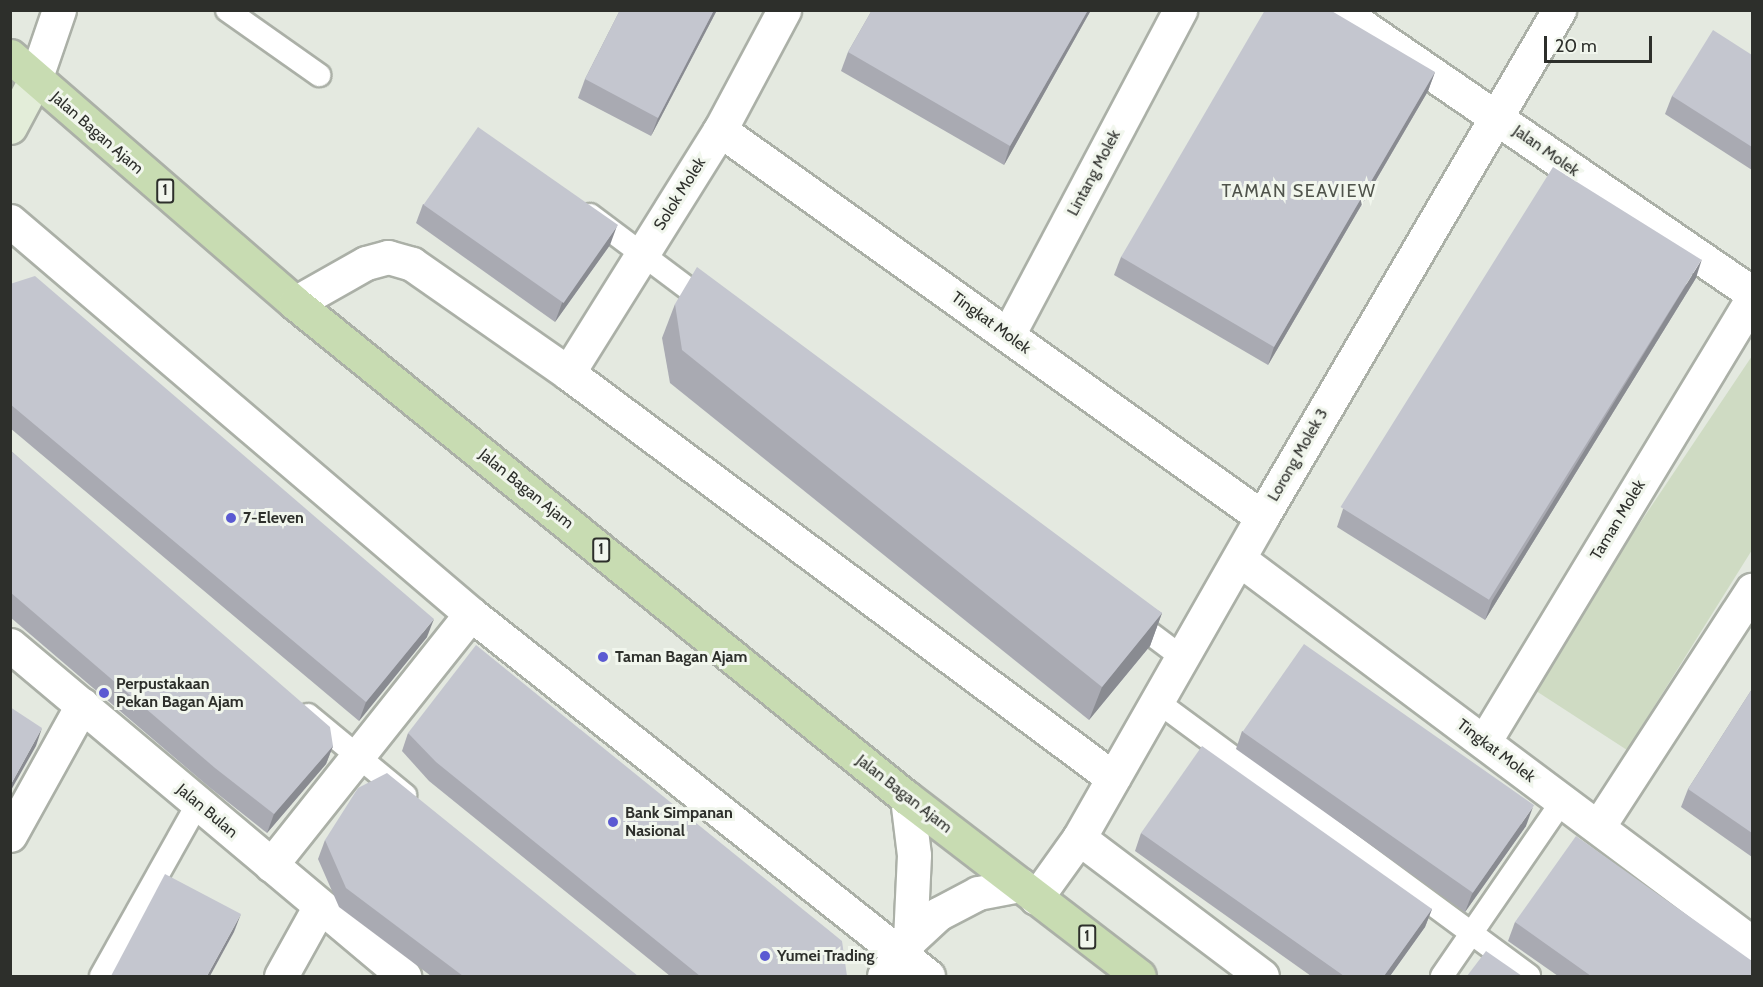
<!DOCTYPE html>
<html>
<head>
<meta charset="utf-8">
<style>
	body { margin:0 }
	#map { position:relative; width:1763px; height:987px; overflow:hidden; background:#e4e9e0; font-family:Cabin,sans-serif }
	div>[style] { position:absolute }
	.green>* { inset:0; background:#cfdbc3 }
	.roads { filter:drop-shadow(2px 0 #abb0a7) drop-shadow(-2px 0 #abb0a7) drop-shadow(0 2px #abb0a7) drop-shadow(0 -2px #abb0a7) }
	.lane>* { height:22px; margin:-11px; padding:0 11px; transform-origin:11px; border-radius:11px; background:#fff }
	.street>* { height:33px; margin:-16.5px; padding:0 16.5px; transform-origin:16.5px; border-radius:16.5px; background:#fff }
	.secondary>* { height:33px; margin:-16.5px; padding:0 16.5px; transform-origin:16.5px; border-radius:16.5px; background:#e3edd9 }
	.primary>* { height:33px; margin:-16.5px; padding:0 16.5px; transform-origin:16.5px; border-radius:16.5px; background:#c8dcb2 }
	.wall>* { inset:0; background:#a9aab2 }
	.shaded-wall>* { inset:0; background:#898b91 }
	.building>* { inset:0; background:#c4c6cf; transform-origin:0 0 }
	.dots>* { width:16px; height:16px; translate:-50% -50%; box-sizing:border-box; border:3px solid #f1f6ed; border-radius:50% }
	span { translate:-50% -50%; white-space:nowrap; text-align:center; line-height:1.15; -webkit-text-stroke:6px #f1f6ed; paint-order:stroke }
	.shield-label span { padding:2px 4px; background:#f1f6ed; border:2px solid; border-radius:4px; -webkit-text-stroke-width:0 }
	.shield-label { font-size:15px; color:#2d2f2b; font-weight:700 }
	.street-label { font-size:16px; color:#2d2f2b }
	.poi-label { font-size:16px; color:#2d2f2b; font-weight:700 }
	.left { translate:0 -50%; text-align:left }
	.neighbourhood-label { font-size:18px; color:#4f534b; letter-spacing:1.5px }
	.frame { position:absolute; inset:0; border:12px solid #2d2f2b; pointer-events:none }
	.scale { position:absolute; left:1544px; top:36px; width:108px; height:27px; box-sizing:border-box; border:3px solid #2d2f2b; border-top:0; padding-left:8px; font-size:18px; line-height:21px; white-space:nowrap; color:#2d2f2b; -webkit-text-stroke:4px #f1f6ed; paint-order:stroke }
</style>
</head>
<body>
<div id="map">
	<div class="green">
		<div style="clip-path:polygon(1752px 356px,1752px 550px,1627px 750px,1530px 687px)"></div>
	</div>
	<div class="roads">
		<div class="lane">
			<div style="left:227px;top:10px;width:113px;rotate:35.2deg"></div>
			<div style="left:590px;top:215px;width:150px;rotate:36.9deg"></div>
			<div style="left:1131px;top:619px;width:65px;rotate:36.9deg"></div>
			<div style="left:1158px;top:702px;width:461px;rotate:36.4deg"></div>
			<div style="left:308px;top:715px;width:126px;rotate:39.5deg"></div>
			<div style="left:101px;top:976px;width:198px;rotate:-60.7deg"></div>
			<div style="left:1442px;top:976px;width:214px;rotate:-55.5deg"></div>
		</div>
		<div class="street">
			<div style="left:1339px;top:10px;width:501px;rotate:34.42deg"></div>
			<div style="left:35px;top:80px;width:74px;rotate:-71.1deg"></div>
			<div style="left:720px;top:130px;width:666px;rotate:35.53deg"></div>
			<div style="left:10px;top:221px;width:606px;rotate:40.45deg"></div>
			<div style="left:471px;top:614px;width:583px;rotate:38.38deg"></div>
			<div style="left:295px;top:303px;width:81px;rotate:-29.4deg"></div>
			<div style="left:366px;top:263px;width:23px;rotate:-15deg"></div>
			<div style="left:388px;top:257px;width:25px;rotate:16deg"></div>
			<div style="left:412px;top:264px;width:190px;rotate:34.9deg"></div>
			<div style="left:568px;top:373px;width:679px;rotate:36.62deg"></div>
			<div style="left:1008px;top:335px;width:368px;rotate:-62.1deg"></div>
			<div style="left:568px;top:373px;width:287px;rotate:-58deg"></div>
			<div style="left:720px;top:130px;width:136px;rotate:-61.9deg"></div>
			<div style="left:1239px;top:559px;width:641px;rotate:36.82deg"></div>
			<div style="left:10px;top:645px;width:515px;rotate:40.03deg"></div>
			<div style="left:1484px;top:742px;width:518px;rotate:-58.83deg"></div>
			<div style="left:907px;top:798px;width:57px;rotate:83deg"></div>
			<div style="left:914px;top:855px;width:85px;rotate:92.7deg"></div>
			<div style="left:1598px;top:827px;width:283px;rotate:-57deg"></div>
			<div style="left:10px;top:835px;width:149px;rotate:-61deg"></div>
			<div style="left:1079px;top:838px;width:229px;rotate:37deg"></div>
			<div style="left:271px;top:865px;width:321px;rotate:-51.5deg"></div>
			<div style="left:1036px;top:898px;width:74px;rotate:-54.4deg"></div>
			<div style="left:1079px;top:838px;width:369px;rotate:-60.3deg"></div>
			<div style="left:1262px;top:517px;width:588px;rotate:-59.64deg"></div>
			<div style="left:281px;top:976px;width:80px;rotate:-60.9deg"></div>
			<div style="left:884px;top:976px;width:44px;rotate:-54.2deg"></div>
			<div style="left:910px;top:940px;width:38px;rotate:-43deg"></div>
			<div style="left:938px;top:914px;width:45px;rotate:-27.7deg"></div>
			<div style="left:978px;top:893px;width:43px;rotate:-10.8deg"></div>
		</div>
		<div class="secondary">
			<div style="left:10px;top:127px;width:53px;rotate:-62deg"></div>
		</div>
		<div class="primary">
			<div style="left:10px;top:56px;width:377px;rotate:40.9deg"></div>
			<div style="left:295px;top:303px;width:787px;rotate:38.97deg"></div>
			<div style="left:907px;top:798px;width:292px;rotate:37.5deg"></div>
		</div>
	</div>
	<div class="wall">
		<div style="clip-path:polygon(620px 10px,717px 10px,651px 136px,578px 98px,585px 79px)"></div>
		<div style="clip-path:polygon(872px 10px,1091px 10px,1004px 165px,841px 71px,848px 52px)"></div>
		<div style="clip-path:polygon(1752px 55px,1752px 170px,1665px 114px,1672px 96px)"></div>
		<div style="clip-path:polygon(1435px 72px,1428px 91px,1268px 365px,1114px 275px,1121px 257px)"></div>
		<div style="clip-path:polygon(423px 204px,610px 245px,555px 322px,416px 223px)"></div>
		<div style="clip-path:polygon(1696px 278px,1485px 620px,1337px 527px,1343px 509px)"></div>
		<div style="clip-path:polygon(10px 284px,427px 637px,359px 721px,10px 428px)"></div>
		<div style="clip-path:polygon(675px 304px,1162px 613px,1150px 646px,1089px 720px,670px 383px,662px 338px)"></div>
		<div style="clip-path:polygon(10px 450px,333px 746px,326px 764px,267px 833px,209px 787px,10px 617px)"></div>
		<div style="clip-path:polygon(1752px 689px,1752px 857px,1681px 807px,1688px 789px)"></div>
		<div style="clip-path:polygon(1242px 731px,1526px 826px,1465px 912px,1236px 749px)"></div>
		<div style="clip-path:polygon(408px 733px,847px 976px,670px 976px,429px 781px,402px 751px)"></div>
		<div style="clip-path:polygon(1141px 833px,1432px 909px,1425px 927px,1390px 976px,1311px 976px,1135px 851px)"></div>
		<div style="clip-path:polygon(325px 840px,638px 976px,431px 976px,339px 907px,318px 859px)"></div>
		<div style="clip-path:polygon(1515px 922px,1752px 976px,1558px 976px,1508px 941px)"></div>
	</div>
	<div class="shaded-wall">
		<div style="clip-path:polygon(714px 10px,717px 10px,651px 136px,658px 118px)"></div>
		<div style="clip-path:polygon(1088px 10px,1091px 10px,1004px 165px,1010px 146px)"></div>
		<div style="clip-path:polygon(1435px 72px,1428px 91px,1268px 365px,1274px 347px)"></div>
		<div style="clip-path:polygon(617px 226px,610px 245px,555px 322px,562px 303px)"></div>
		<div style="clip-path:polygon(1702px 259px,1696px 278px,1485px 620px,1492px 601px)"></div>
		<div style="clip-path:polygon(1162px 613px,1150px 646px,1089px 720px,1102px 687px)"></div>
		<div style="clip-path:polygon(434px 619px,427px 637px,359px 721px,366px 702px)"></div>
		<div style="clip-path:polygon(42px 728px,36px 746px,10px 792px,10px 786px)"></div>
		<div style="clip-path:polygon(333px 746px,326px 764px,267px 833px,274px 814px)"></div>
		<div style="clip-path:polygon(1533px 807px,1526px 826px,1465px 912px,1472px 894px)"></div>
		<div style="clip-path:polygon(1432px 909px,1425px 927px,1390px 976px,1384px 976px)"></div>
		<div style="clip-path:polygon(241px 914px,234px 932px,210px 976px,207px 976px)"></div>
	</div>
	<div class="building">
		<div style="clip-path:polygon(620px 10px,714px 10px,658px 118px,585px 79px)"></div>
		<div style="clip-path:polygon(872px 10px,1088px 10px,1010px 146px,848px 52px)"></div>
		<div style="clip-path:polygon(1265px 10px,1330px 10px,1435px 72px,1274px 347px,1121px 257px)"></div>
		<div style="clip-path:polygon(1713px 30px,1752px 55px,1752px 147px,1672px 96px)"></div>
		<div style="left:478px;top:127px;width:171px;height:95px;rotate:35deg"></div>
		<div style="left:1553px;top:167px;width:175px;height:401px;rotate:32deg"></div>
		<div style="clip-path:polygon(697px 267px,1162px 613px,1102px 687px,682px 350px,675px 304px)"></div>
		<div style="clip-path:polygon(35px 276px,434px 619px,366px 702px,10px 404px,10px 284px)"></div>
		<div style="clip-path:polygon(10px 450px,330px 727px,333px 746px,274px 814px,215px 768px,10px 592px)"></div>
		<div style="left:1304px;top:644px;width:281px;height:107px;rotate:35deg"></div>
		<div style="clip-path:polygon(476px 645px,842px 941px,847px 976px,700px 976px,436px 762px,408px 733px)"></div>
		<div style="clip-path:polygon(1752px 689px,1752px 833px,1688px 789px)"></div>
		<div style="clip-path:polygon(10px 707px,42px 728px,10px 786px)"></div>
		<div style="clip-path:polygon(1202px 746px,1432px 909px,1384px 976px,1344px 976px,1141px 833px)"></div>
		<div style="clip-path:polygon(387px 773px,638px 976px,463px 976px,346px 888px,325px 840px,358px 788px)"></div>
		<div style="clip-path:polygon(1576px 836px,1752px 961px,1752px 976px,1591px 976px,1515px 922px)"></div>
		<div style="clip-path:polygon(165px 874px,241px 914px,207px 976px,111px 976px)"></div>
		<div style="clip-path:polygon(1486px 951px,1522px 976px,1467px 976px)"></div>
	</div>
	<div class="dots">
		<div style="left:231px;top:518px;background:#5b5ad2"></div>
		<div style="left:603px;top:657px;background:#5b5ad2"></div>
		<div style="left:104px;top:693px;background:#5b5ad2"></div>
		<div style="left:613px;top:822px;background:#5b5ad2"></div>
		<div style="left:765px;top:956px;background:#5b5ad2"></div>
	</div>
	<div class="shield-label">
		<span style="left:165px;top:191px">1</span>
		<span style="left:601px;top:550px">1</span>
		<span style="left:1087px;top:937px">1</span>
	</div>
	<div class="street-label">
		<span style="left:97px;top:133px;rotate:41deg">Jalan Bagan Ajam</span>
		<span style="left:1546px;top:151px;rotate:35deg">Jalan Molek</span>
		<span style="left:1094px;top:173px;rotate:-62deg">Lintang Molek</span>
		<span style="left:680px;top:194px;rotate:-58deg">Solok Molek</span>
		<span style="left:991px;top:323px;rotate:36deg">Tingkat Molek</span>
		<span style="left:1298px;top:455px;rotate:-60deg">Lorong Molek 3</span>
		<span style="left:526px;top:489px;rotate:39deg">Jalan Bagan Ajam</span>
		<span style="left:1618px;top:520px;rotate:-59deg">Taman Molek</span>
		<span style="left:1496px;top:751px;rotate:37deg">Tingkat Molek</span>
		<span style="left:904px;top:794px;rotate:38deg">Jalan Bagan Ajam</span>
		<span style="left:207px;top:811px;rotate:40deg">Jalan Bulan</span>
	</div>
	<div class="poi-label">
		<span class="left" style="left:243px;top:518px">7-Eleven</span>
		<span class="left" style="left:615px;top:657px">Taman Bagan Ajam</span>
		<span class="left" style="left:116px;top:693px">Perpustakaan<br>Pekan Bagan Ajam</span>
		<span class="left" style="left:625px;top:822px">Bank Simpanan<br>Nasional</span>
		<span class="left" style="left:777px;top:956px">Yumei Trading</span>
	</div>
	<div class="neighbourhood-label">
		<span style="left:1299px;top:191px">TAMAN SEAVIEW</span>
	</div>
	<div class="frame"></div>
	<div class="scale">20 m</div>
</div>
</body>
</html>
